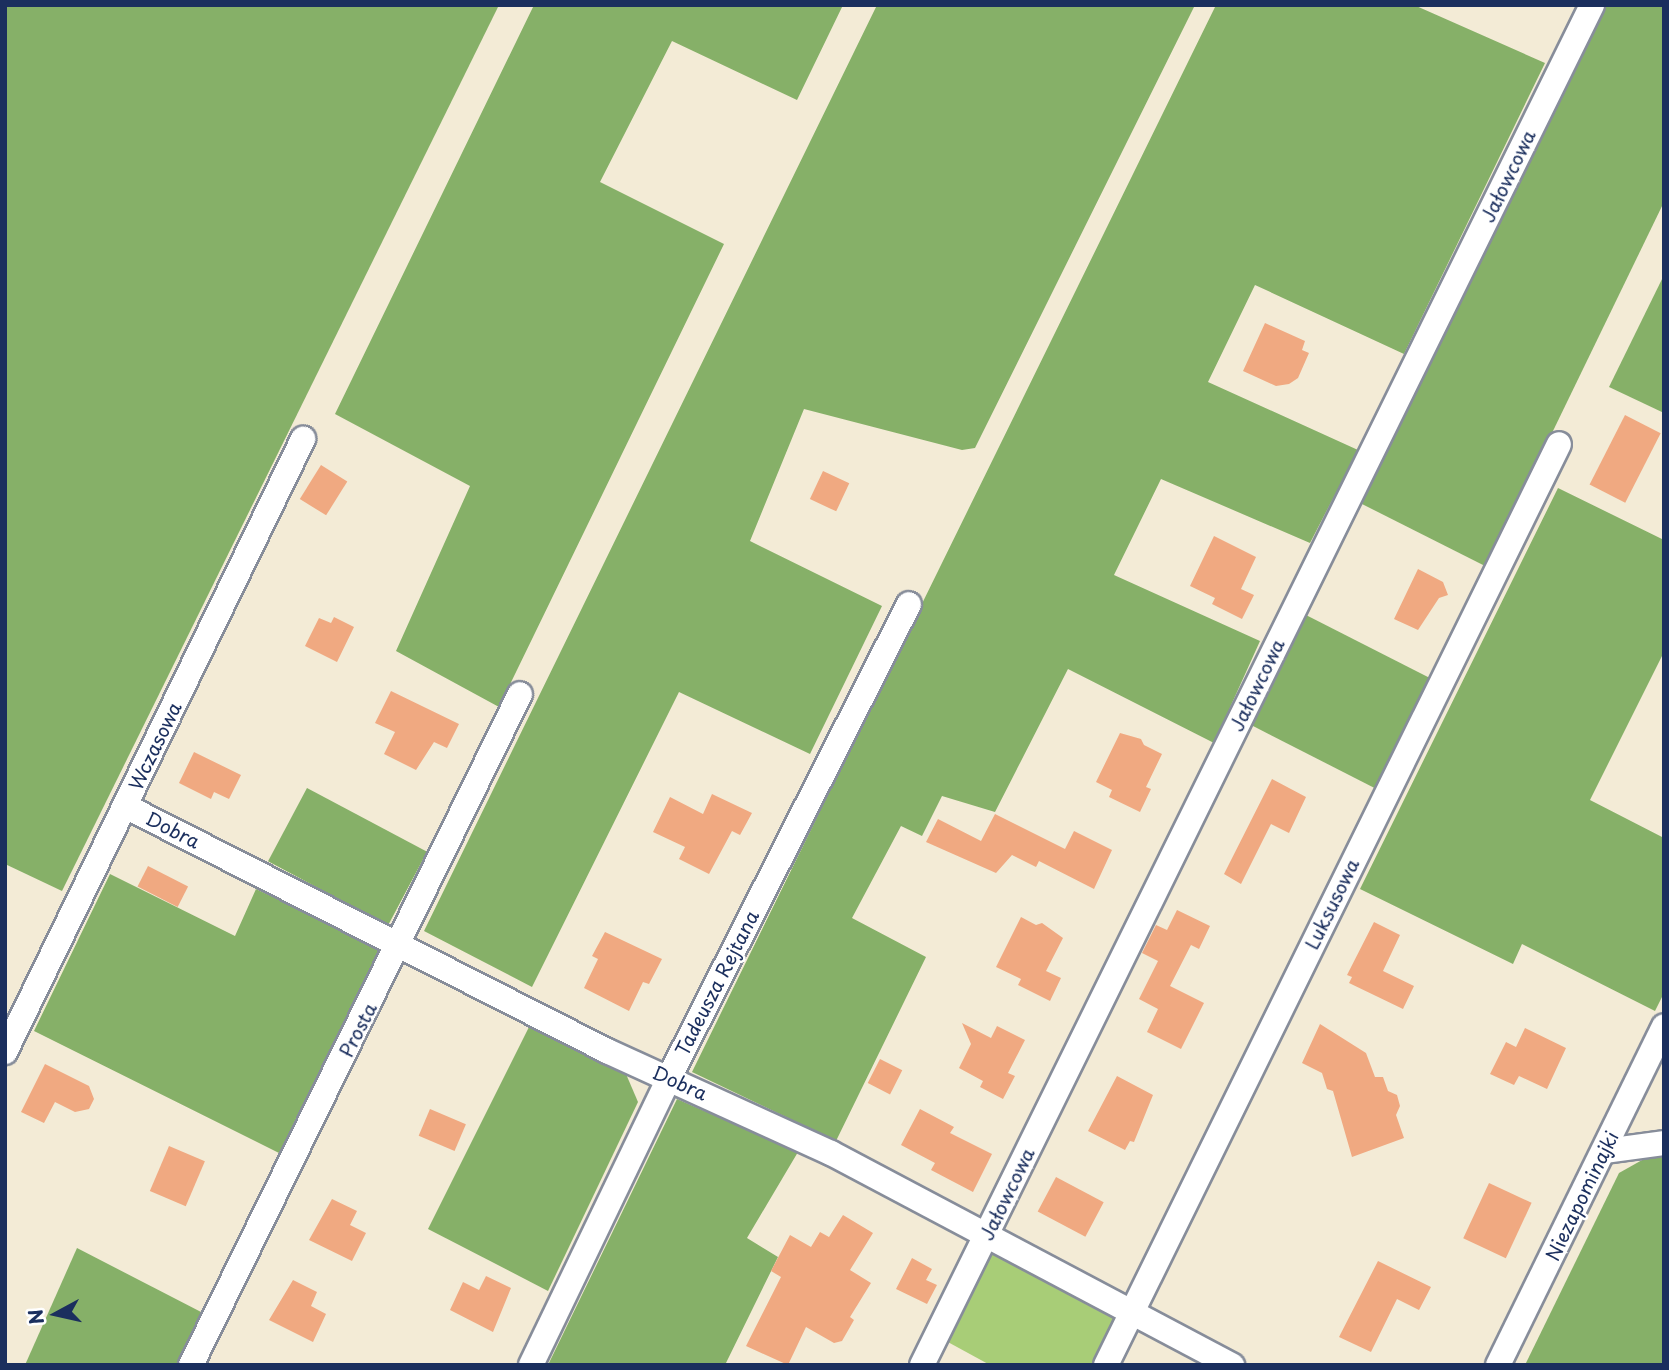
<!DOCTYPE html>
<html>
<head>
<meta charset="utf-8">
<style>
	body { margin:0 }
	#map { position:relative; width:1669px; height:1370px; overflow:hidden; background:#f3ebd6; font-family:"Playpen Sans",sans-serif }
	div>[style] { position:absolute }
	.green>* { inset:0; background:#a8cd77 }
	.forest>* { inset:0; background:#86b068; transform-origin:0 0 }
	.building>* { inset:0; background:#f0a981; transform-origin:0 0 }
	.roads { filter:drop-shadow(2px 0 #878d9a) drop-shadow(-2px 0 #878d9a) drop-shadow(0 2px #878d9a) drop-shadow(0 -2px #878d9a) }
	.street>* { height:24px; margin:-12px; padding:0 12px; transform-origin:12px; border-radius:12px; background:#fff }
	span { translate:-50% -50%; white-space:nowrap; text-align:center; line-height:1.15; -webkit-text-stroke:5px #fff; paint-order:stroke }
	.street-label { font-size:19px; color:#1b2f5e }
	.frame { position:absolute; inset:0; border:7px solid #1b2f5e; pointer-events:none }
	.north { position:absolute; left:21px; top:1279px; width:70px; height:70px; -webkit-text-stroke:5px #fff; paint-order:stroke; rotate:262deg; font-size:19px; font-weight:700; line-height:28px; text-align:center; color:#1b2f5e }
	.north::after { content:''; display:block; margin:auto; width:24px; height:32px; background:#1b2f5e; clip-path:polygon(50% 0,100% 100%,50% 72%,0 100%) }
</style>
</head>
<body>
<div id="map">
	<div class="green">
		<div style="clip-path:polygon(992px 1253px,1117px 1319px,1095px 1365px,990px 1365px,946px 1341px)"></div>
	</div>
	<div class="forest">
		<div style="clip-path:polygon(5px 5px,499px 5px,62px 891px,5px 864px)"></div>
		<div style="clip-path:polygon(534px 5px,843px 5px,797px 100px,672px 41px,600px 182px,724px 244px,499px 707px,396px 651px,470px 486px,335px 414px)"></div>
		<div style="clip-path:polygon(877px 5px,1195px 5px,975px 448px,962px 450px,804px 409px,750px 541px,882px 606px,810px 754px,679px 692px,532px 987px,424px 931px)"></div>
		<div style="clip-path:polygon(1216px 5px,1414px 5px,1545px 63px,1404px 354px,1255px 285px,1208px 382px,1358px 450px,1310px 543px,1161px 479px,1114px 575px,1260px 641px,1214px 743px,1068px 669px,995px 812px,942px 796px,922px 836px,901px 826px,852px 918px,926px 957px,836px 1141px,692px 1072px)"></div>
		<div style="clip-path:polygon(1607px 5px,1664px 5px,1664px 202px,1487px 567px,1360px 503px)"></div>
		<div style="clip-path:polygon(1664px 275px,1664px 413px,1609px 387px)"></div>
		<div style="clip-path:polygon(1558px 488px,1664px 540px,1664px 652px,1590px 800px,1664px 838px,1664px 993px,1655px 1011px,1522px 944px,1513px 964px,1360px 889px)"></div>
		<div style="left:1304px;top:614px;width:144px;height:123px;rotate:27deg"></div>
		<div style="left:307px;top:788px;width:136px;height:83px;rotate:28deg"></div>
		<div style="clip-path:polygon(110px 874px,235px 936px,256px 889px,380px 948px,279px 1153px,34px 1031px)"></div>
		<div style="clip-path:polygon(530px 1025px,626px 1074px,638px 1102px,548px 1291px,428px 1229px)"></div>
		<div style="clip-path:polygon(677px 1099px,798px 1152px,747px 1238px,778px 1257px,725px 1365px,548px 1365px)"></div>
		<div style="clip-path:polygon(1664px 1154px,1664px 1365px,1525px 1365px,1619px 1173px,1651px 1155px)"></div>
		<div style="clip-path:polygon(77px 1248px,203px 1313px,178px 1365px,25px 1365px)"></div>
	</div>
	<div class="building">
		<div style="clip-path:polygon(1265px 323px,1305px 341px,1302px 350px,1309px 353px,1298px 378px,1289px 384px,1276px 386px,1243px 371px)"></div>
		<div style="left:1625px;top:415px;width:40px;height:78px;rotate:27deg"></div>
		<div style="left:321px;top:465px;width:31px;height:40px;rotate:32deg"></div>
		<div style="left:823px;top:471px;width:29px;height:31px;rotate:25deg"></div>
		<div style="clip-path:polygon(1214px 536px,1256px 557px,1241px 589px,1254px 595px,1242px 619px,1212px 604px,1215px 598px,1190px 586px)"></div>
		<div style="clip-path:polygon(1418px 569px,1443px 582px,1448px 595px,1439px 598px,1418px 630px,1394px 619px)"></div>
		<div style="clip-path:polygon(334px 617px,354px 627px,337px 662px,305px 646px,319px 618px,331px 623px)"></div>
		<div style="clip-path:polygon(391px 691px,459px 724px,447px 748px,434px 742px,416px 770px,384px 754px,395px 732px,375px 723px)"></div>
		<div style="clip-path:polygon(1120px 733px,1141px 739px,1144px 745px,1162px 754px,1146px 787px,1151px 789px,1140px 812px,1109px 797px,1112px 790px,1096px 782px)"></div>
		<div style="clip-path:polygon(194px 752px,241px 775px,229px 799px,214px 792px,211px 799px,179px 783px)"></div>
		<div style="clip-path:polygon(1272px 779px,1306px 797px,1289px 833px,1271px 824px,1241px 884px,1224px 874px)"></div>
		<div style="clip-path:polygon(712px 794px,752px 813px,740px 835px,732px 831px,709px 874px,679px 859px,685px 847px,653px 832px,670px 797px,703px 814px)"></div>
		<div style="clip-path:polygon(995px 814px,1065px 849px,1074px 831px,1112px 850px,1094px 889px,1039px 861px,1036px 867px,1012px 855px,996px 873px,926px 842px,938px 819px,981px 841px)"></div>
		<div style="left:148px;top:866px;width:45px;height:23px;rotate:27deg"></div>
		<div style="clip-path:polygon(1177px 910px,1210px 926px,1199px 949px,1191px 945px,1170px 986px,1204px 1003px,1181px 1049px,1147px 1032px,1158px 1009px,1139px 999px,1158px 961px,1142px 953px,1156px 925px,1167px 930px)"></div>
		<div style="clip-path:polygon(1021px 917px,1036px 925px,1042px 923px,1063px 938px,1046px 971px,1061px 978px,1050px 1001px,1018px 985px,1021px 979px,996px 967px)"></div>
		<div style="clip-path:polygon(1374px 922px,1400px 935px,1383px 971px,1414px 986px,1403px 1009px,1349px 983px,1352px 977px,1347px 975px)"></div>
		<div style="clip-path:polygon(605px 932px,662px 959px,649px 984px,643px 982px,629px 1011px,584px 988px,598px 959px,592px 956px)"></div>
		<div style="clip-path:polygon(962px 1023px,991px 1038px,997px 1026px,1025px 1040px,1008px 1073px,1015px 1076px,1003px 1099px,980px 1087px,983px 1081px,959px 1068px,971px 1044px)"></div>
		<div style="clip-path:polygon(1320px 1024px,1366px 1053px,1375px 1077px,1383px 1077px,1388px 1091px,1397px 1095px,1400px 1106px,1396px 1115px,1404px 1138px,1352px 1157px,1333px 1091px,1327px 1089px,1322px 1073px,1302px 1063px)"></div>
		<div style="clip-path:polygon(1525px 1028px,1566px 1048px,1547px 1089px,1519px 1076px,1514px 1085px,1490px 1074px,1506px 1042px,1516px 1047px)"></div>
		<div style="left:880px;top:1059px;width:25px;height:27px;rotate:27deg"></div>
		<div style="clip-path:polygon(45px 1064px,89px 1086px,94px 1099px,89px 1109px,75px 1112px,55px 1102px,44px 1123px,21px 1112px)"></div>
		<div style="clip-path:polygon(1117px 1076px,1153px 1095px,1134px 1142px,1130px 1141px,1125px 1150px,1088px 1131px)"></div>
		<div style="left:430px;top:1109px;width:39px;height:29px;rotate:23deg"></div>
		<div style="clip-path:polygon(920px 1109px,954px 1127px,950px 1133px,992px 1154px,973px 1192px,931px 1170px,935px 1163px,901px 1145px)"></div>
		<div style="left:169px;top:1146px;width:39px;height:49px;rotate:23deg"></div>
		<div style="left:1056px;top:1177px;width:54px;height:39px;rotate:28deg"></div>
		<div style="left:1489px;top:1183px;width:47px;height:61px;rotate:25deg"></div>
		<div style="clip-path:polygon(332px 1199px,357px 1211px,350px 1225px,366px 1233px,352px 1261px,309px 1240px)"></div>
		<div style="clip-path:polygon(843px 1215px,873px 1233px,850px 1270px,871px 1283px,850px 1317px,854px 1320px,842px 1341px,834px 1343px,806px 1327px,788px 1365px,746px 1346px,781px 1277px,771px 1271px,790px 1235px,811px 1247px,820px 1232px,829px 1237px)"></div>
		<div style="clip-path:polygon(912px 1258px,932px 1269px,926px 1280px,937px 1285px,927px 1304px,896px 1289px)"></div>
		<div style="clip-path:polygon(1378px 1261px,1431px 1287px,1419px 1310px,1397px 1299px,1371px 1352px,1339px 1337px)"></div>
		<div style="clip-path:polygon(486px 1276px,511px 1288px,493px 1332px,450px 1310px,463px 1282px,479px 1290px)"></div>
		<div style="clip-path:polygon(293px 1280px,317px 1292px,311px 1306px,326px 1314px,313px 1342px,269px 1320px)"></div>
	</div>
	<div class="roads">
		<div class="street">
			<div style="left:125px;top:806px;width:541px;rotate:26.94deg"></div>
			<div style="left:607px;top:1051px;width:246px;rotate:24.5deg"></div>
			<div style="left:831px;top:1153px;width:454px;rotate:27.9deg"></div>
			<div style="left:5px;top:1052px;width:682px;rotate:-64.07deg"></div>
			<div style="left:1605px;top:1151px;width:60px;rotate:-7.7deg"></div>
			<div style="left:191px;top:1365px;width:747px;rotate:-63.88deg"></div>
			<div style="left:531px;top:1365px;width:318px;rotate:-64.3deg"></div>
			<div style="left:669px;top:1078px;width:531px;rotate:-63.15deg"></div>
			<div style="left:922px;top:1365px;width:1516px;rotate:-63.77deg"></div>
			<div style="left:1106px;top:1365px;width:1026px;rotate:-63.81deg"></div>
			<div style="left:1498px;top:1365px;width:377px;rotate:-63.9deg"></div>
		</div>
	</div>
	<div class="street-label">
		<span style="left:1508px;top:176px;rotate:-64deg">Jałowcowa</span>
		<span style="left:1257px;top:685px;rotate:-64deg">Jałowcowa</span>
		<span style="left:155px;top:746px;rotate:-64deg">Wczasowa</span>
		<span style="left:173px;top:830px;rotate:27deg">Dobra</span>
		<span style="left:1332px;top:904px;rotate:-64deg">Luksusowa</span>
		<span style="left:717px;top:983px;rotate:-63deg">Tadeusza Rejtana</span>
		<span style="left:358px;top:1030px;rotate:-63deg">Prosta</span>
		<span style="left:680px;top:1083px;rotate:24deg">Dobra</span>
		<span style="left:1007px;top:1194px;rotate:-64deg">Jałowcowa</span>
		<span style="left:1582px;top:1196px;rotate:-64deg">Niezapominajki</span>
	</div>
	<div class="frame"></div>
	<div class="north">N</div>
</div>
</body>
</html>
